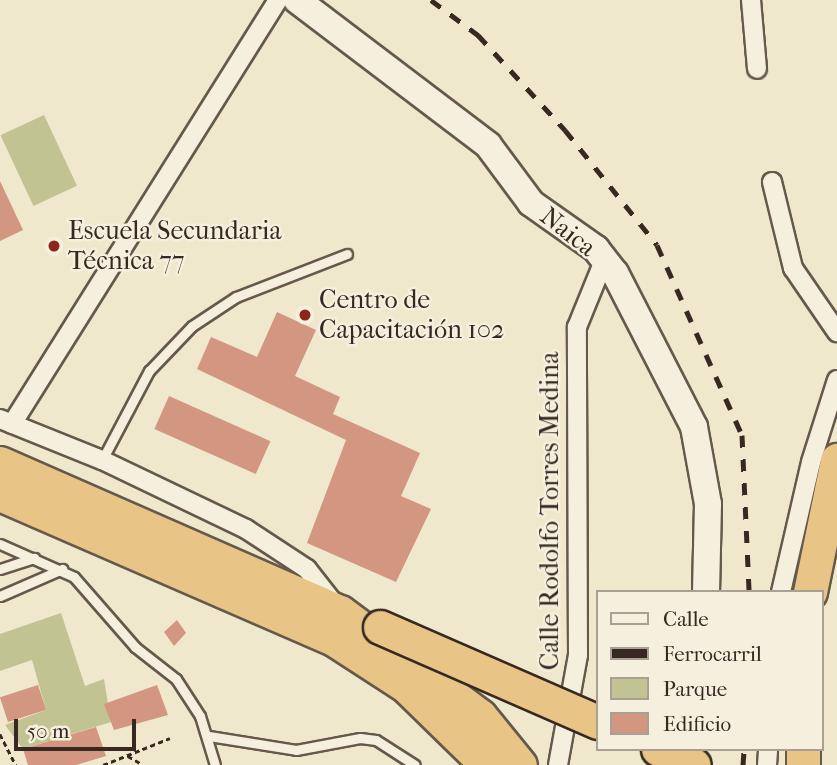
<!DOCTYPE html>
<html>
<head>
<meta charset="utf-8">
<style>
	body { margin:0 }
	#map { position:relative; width:837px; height:765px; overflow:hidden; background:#efe8cc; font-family:"IM FELL French Canon",serif }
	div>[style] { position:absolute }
	.green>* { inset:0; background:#c1c392; transform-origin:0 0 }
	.building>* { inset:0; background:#d39680; transform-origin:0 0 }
	.path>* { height:2.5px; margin-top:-1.25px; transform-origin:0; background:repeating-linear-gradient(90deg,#372922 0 5px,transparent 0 8.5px) }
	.roads { filter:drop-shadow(2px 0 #65594c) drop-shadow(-2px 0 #65594c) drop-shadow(0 2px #65594c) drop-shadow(0 -2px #65594c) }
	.lane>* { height:9px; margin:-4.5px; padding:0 4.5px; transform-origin:4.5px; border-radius:4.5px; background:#f5f0de }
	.street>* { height:18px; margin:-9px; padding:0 9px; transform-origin:9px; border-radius:9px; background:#f5f0de }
	.secondary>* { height:26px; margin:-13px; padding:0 13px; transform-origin:13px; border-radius:13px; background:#f5f0de }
	.highway>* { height:33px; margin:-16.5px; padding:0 16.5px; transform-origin:16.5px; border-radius:16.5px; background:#e8c486 }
	.rail>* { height:5px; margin-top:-2.5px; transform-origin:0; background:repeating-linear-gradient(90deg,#372922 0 12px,transparent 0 24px) }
	.bridges { filter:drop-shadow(2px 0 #372922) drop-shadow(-2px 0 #372922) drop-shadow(0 2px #372922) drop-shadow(0 -2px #372922) }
	.highway-bridge>* { height:33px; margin:-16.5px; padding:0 16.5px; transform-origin:16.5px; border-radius:16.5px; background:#e8c486 }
	.dots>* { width:19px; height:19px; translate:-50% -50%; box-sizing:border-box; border:4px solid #f5f0de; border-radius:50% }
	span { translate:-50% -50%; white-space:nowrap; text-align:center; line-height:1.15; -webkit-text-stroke:5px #f5f0de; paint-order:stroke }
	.poi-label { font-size:26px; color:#372922 }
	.left { translate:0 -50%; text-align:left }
	.street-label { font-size:26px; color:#372922 }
	.legend { position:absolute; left:596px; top:590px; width:228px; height:161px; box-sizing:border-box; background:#f5f0de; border:2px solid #a9a093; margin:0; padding:9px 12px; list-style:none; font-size:21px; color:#372922 }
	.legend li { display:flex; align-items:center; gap:14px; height:35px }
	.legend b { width:35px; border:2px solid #a9a093 }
	.scale { position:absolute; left:14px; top:719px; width:122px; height:32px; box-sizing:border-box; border:4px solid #372922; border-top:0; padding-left:9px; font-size:21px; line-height:24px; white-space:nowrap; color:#372922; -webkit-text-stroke:5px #f5f0de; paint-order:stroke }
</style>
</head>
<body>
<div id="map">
	<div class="green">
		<div style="left:44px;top:115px;width:78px;height:48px;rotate:65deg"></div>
		<div style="clip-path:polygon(61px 613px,85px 686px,104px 679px,111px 722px,23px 749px,5px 725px,46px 710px,32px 660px,0 671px,0 634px)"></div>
	</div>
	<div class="building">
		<div style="clip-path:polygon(0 181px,23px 230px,0 241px)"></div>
		<div style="clip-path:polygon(277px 312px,316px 330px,295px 376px,340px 397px,333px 414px,420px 453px,401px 496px,431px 509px,396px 582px,307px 543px,346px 440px,197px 369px,211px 337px,257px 357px)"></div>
		<div style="left:169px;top:396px;width:111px;height:36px;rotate:24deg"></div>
		<div style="clip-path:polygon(177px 620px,186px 633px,174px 646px,164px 632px)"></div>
		<div style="left:38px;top:685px;width:26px;height:40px;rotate:72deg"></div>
		<div style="clip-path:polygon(157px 685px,168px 715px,114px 730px,104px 704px)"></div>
		<div style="clip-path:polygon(96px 727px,106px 756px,76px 765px,28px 765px,23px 749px)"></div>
	</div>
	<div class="path">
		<div style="left:0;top:734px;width:35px;rotate:63deg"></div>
		<div style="left:128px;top:756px;width:14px;rotate:30deg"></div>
		<div style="left:103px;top:765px;width:72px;rotate:-21.9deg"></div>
	</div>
	<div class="roads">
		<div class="lane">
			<div style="left:102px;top:460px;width:101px;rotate:-62.2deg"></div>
			<div style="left:149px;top:371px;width:62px;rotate:-46.3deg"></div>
			<div style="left:192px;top:326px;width:53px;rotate:-33.4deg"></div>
			<div style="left:236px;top:297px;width:119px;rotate:-21.2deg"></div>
			<div style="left:0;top:544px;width:81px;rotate:24deg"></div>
			<div style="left:74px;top:577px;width:93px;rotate:48.9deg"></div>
			<div style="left:135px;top:647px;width:52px;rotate:38deg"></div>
			<div style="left:176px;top:679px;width:44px;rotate:57deg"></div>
			<div style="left:200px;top:716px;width:51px;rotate:73deg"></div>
			<div style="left:0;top:569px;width:36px;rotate:-18deg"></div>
			<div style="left:0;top:596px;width:68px;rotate:-23.5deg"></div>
			<div style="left:209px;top:736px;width:88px;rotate:9.1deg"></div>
			<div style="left:296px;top:750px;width:65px;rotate:-10.6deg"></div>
			<div style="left:360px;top:738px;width:16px;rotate:7deg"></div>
			<div style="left:376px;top:740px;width:46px;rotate:32.7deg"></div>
		</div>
		<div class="street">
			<div style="left:751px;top:0;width:69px;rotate:85deg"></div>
			<div style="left:772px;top:182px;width:89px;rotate:76.3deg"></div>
			<div style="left:793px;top:268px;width:78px;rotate:55.5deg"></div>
			<div style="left:0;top:419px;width:110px;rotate:21.9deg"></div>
			<div style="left:102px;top:460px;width:160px;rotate:25.6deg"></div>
			<div style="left:246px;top:529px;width:73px;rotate:33.3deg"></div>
			<div style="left:307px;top:569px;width:47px;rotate:51.9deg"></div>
			<div style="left:12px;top:424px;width:501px;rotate:-57.9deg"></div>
			<div style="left:781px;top:592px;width:133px;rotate:-77deg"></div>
			<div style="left:811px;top:462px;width:86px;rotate:-72.4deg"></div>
			<div style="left:558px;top:765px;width:112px;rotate:-79.7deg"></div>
			<div style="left:578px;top:655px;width:328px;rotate:-90.2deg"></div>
			<div style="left:577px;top:327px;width:71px;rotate:-67.8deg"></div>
			<div style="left:767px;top:765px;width:16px;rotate:-86deg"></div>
		</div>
		<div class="secondary">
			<div style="left:297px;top:0;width:240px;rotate:37.2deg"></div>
			<div style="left:488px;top:145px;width:72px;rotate:53.4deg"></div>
			<div style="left:531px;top:203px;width:80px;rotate:35.3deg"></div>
			<div style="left:596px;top:249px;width:31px;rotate:52deg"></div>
			<div style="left:615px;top:273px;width:173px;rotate:62.8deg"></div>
			<div style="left:694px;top:427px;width:78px;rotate:79.7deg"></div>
			<div style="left:708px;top:504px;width:88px;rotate:91.3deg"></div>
		</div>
		<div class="highway">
			<div style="left:0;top:463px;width:371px;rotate:23.7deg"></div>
			<div style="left:340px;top:612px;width:174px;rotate:36.6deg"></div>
			<div style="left:480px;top:716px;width:63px;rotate:50.8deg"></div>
			<div style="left:0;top:494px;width:365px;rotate:23.5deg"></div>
			<div style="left:335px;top:640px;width:85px;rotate:32.9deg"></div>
			<div style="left:406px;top:686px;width:113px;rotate:44.3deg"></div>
			<div style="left:810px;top:592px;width:135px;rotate:-78.4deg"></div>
			<div style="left:803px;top:765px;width:16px;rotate:-90deg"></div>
		</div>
	</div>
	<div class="rail">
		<div style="left:431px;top:0;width:59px;rotate:36.7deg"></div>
		<div style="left:478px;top:35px;width:129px;rotate:47.5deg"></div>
		<div style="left:565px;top:130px;width:147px;rotate:51.3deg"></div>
		<div style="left:657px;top:245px;width:208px;rotate:65.9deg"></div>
		<div style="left:742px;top:435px;width:157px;rotate:87.4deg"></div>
		<div style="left:743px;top:765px;width:16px;rotate:-86deg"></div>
	</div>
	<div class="bridges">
		<div class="highway-bridge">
			<div style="left:380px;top:627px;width:237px;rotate:23.6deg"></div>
			<div style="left:658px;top:749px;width:39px;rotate:24deg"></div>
		</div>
	</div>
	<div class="dots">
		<div style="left:54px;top:246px;background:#8f2418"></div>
		<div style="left:305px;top:315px;background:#8f2418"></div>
	</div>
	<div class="poi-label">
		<span class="left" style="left:68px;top:246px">Escuela Secundaria<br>Técnica 77</span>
		<span class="left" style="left:319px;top:315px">Centro de<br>Capacitación 102</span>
	</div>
	<div class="street-label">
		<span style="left:568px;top:232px;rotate:38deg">Naica</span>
		<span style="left:550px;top:511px;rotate:-90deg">Calle Rodolfo Torres Medina</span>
	</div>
	<ul class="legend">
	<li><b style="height:9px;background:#f5f0de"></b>Calle</li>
	<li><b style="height:9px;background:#372922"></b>Ferrocarril</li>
	<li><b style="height:19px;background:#c1c392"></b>Parque</li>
	<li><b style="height:19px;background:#d39680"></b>Edificio</li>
	</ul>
	<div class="scale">50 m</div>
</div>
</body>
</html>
